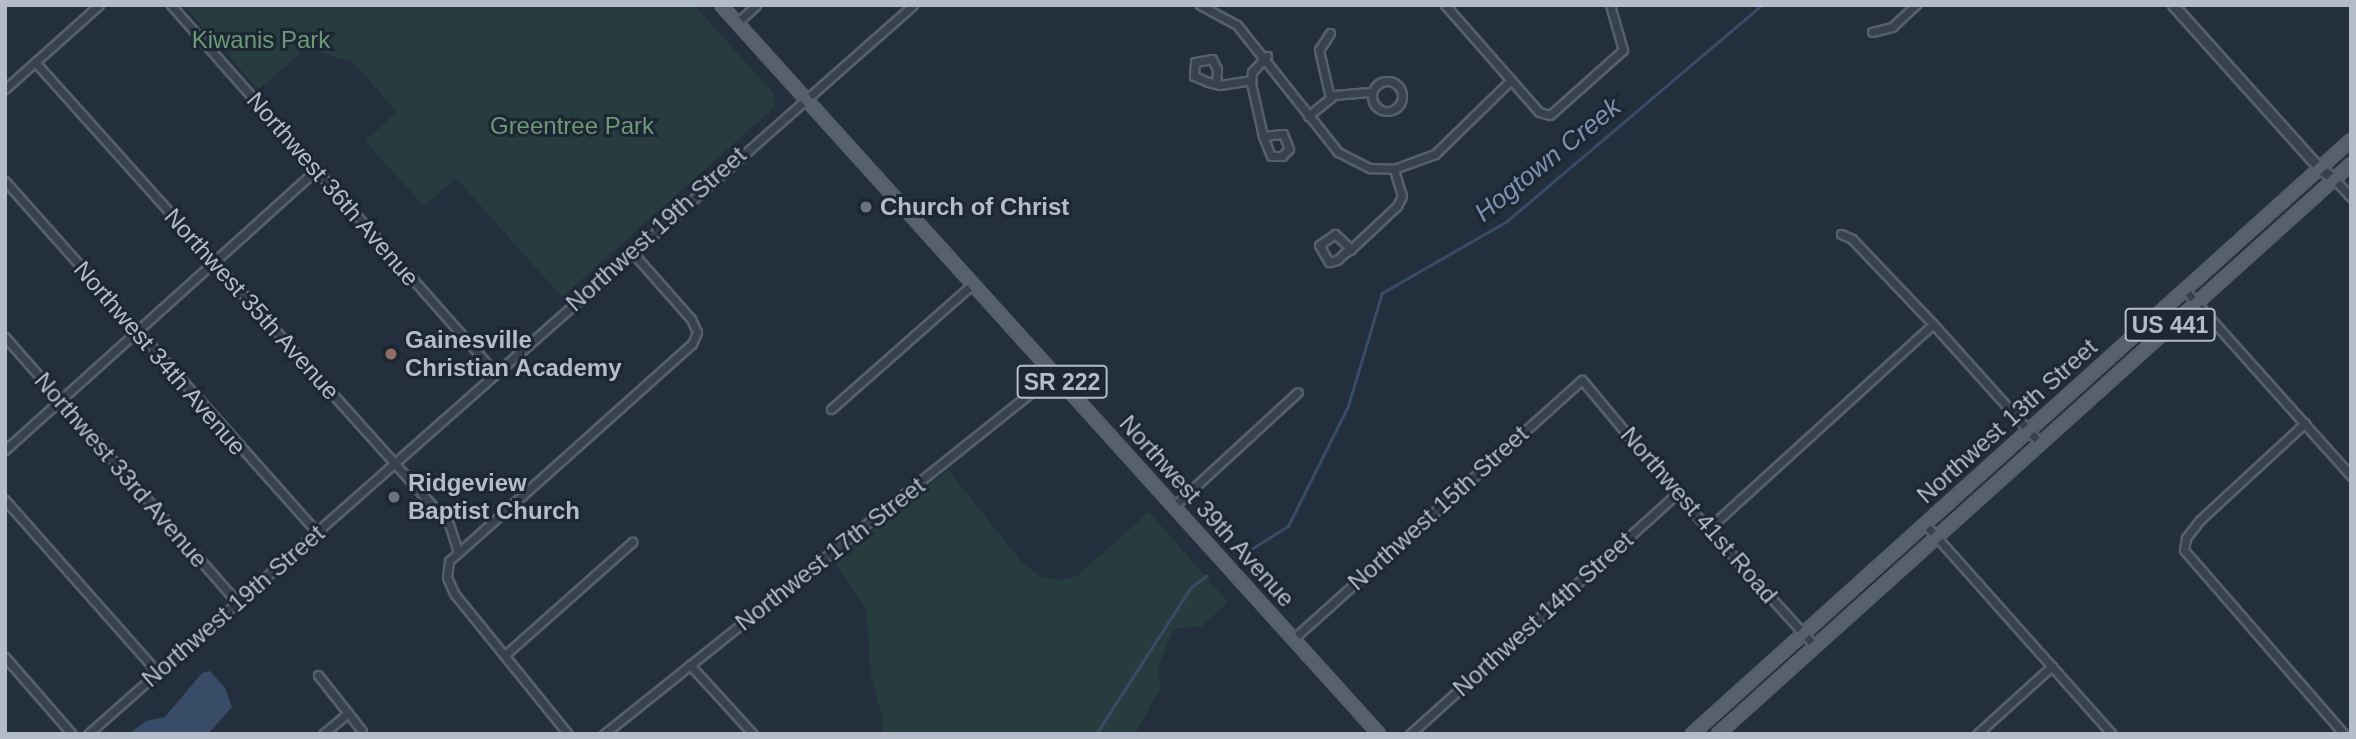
<!DOCTYPE html>
<html>
<head>
<meta charset="utf-8">
<style>
	body { margin:0 }
	#map { position:relative; width:2356px; height:739px; overflow:hidden; background:#242f3e; font-family:Helvetica,sans-serif }
	div>[style] { position:absolute }
	.green>* { inset:0; background:#263c3f }
	.water>* { inset:0; background:#394c67 }
	.stream>* { height:2.5px; margin:-1.25px; padding:0 1.25px; transform-origin:1.25px; border-radius:1.25px; background:#394c67 }
	.roads { filter:drop-shadow(2px 0 #565f6c) drop-shadow(-2px 0 #565f6c) drop-shadow(0 2px #565f6c) drop-shadow(0 -2px #565f6c) }
	.minor>* { height:7px; margin:-3.5px; padding:0 3.5px; transform-origin:3.5px; border-radius:3.5px; background:#38414e }
	.minor>.ring { margin:-3.5px; padding:0; box-sizing:content-box; background:none; border:7px solid #38414e; border-radius:50% }
	.tertiary>* { height:9px; margin:-4.5px; padding:0 4.5px; transform-origin:4.5px; border-radius:4.5px; background:#38414e }
	.primary>* { height:10px; margin:-5px; padding:0 5px; transform-origin:5px; border-radius:5px; background:#56606e }
	.dots>* { width:19px; height:19px; translate:-50% -50%; box-sizing:border-box; border:4px solid #1d2633; border-radius:50% }
	span { translate:-50% -50%; white-space:nowrap; text-align:center; line-height:1.15; -webkit-text-stroke:6px #1d2633; paint-order:stroke }
	.shield-label span { padding:2px 5px; background:#1d2633; border:2px solid; border-radius:5px; -webkit-text-stroke-width:0 }
	.shield-label { font-size:23px; color:#b4bcc9; font-weight:700 }
	.park-label { font-size:24px; color:#6b9a76 }
	.street-label { font-size:24px; color:#b4bcc9 }
	.poi-label { font-size:24px; color:#b4bcc9; font-weight:700 }
	.left { translate:0 -50%; text-align:left }
	.water-label { font-size:26px; color:#7c92b1; font-style:italic }
	.frame { position:absolute; inset:0; border:7px solid #b4bcc9; pointer-events:none }
</style>
</head>
<body>
<div id="map">
	<div class="green">
		<div style="clip-path:polygon(183px 5px,694px 5px,774px 94px,775px 107px,562px 297px,456px 178px,424px 206px,365px 141px,397px 112px,353px 62px,306px 48px,259px 90px)"></div>
		<div style="clip-path:polygon(948px 470px,1020px 560px,1041px 577px,1059px 580px,1077px 576px,1149px 512px,1228px 602px,1202px 626px,1173px 629px,1158px 670px,1161px 687px,1135px 734px,881px 734px,884px 722px,871px 676px,866px 608px,833px 561px)"></div>
	</div>
	<div class="water">
		<div style="clip-path:polygon(210px 671px,225px 688px,232px 707px,208px 734px,129px 734px,146px 721px,165px 717px,202px 673px)"></div>
	</div>
	<div class="stream">
		<div style="left:1245px;top:553px;width:51px;rotate:-32.1deg"></div>
		<div style="left:1288px;top:526px;width:134px;rotate:-63.4deg"></div>
		<div style="left:1348px;top:406px;width:118px;rotate:-73.3deg"></div>
		<div style="left:1382px;top:293px;width:144px;rotate:-29.9deg"></div>
		<div style="left:1507px;top:221px;width:334px;rotate:-40.3deg"></div>
		<div style="left:1096px;top:734px;width:175px;rotate:-57.1deg"></div>
		<div style="left:1191px;top:587px;width:19px;rotate:-35deg"></div>
	</div>
	<div class="roads">
		<div class="minor">
			<div style="left:171px;top:5px;width:490px;rotate:48.6deg"></div>
			<div style="left:1200px;top:5px;width:42px;rotate:28.4deg"></div>
			<div style="left:1237px;top:25px;width:162px;rotate:51.5deg"></div>
			<div style="left:1338px;top:152px;width:36px;rotate:27deg"></div>
			<div style="left:1370px;top:168px;width:24px;rotate:2deg"></div>
			<div style="left:1394px;top:169px;width:44px;rotate:-20.1deg"></div>
			<div style="left:1435px;top:154px;width:106px;rotate:-44.2deg"></div>
			<div style="left:1445px;top:5px;width:142px;rotate:48.7deg"></div>
			<div style="left:1539px;top:112px;width:11px;rotate:15deg"></div>
			<div style="left:1550px;top:115px;width:98px;rotate:-41.7deg"></div>
			<div style="left:1623px;top:50px;width:47px;rotate:-106.1deg"></div>
			<div style="left:737px;top:23px;width:26px;rotate:-43deg"></div>
			<div style="left:1872px;top:32px;width:21px;rotate:-14deg"></div>
			<div style="left:1892px;top:27px;width:33px;rotate:-43deg"></div>
			<div style="left:1330px;top:33px;width:20px;rotate:123deg"></div>
			<div style="left:1319px;top:50px;width:49px;rotate:77.1deg"></div>
			<div style="left:35px;top:62px;width:620px;rotate:48.14deg"></div>
			<div style="left:449px;top:524px;width:28px;rotate:72deg"></div>
			<div class="ring" style="left:1372px;top:81px;width:23px;height:23px"></div>
			<div style="left:1216px;top:84px;width:15px;rotate:-86deg"></div>
			<div style="left:1217px;top:69px;width:11px;rotate:-117deg"></div>
			<div style="left:1212px;top:59px;width:17px;rotate:170deg"></div>
			<div style="left:1195px;top:62px;width:14px;rotate:94deg"></div>
			<div style="left:1194px;top:76px;width:15px;rotate:23deg"></div>
			<div style="left:1208px;top:82px;width:12px;rotate:14deg"></div>
			<div style="left:1220px;top:85px;width:32px;rotate:-9deg"></div>
			<div style="left:5px;top:89px;width:126px;rotate:-41.8deg"></div>
			<div style="left:1308px;top:116px;width:33px;rotate:-39deg"></div>
			<div style="left:1334px;top:95px;width:38px;rotate:-5deg"></div>
			<div style="left:1263px;top:136px;width:20px;rotate:-6deg"></div>
			<div style="left:1283px;top:134px;width:16px;rotate:68deg"></div>
			<div style="left:1289px;top:149px;width:10px;rotate:135deg"></div>
			<div style="left:1282px;top:156px;width:11px;rotate:180deg"></div>
			<div style="left:1271px;top:156px;width:22px;rotate:-112deg"></div>
			<div style="left:1263px;top:136px;width:54px;rotate:-102.8deg"></div>
			<div style="left:1251px;top:83px;width:11px;rotate:-85deg"></div>
			<div style="left:1252px;top:72px;width:22px;rotate:-47deg"></div>
			<div style="left:2334px;top:179px;width:25px;rotate:47deg"></div>
			<div style="left:5px;top:181px;width:470px;rotate:48.4deg"></div>
			<div style="left:1841px;top:234px;width:12px;rotate:24deg"></div>
			<div style="left:1852px;top:239px;width:117px;rotate:46.4deg"></div>
			<div style="left:1933px;top:324px;width:159px;rotate:48.1deg"></div>
			<div style="left:1351px;top:249px;width:22px;rotate:-137deg"></div>
			<div style="left:1335px;top:234px;width:19px;rotate:145deg"></div>
			<div style="left:1319px;top:245px;width:20px;rotate:60deg"></div>
			<div style="left:1329px;top:262px;width:8px;rotate:-14deg"></div>
			<div style="left:1337px;top:260px;width:12px;rotate:-42deg"></div>
			<div style="left:1346px;top:252px;width:6px;rotate:-31deg"></div>
			<div style="left:1351px;top:249px;width:63px;rotate:-43.1deg"></div>
			<div style="left:1397px;top:206px;width:11px;rotate:-63deg"></div>
			<div style="left:1402px;top:196px;width:28px;rotate:-107deg"></div>
			<div style="left:2184px;top:289px;width:251px;rotate:48.2deg"></div>
			<div style="left:5px;top:337px;width:352px;rotate:48.8deg"></div>
			<div style="left:831px;top:409px;width:189px;rotate:-41.4deg"></div>
			<div style="left:2305px;top:423px;width:143px;rotate:137.3deg"></div>
			<div style="left:2200px;top:520px;width:23px;rotate:128deg"></div>
			<div style="left:2186px;top:538px;width:12px;rotate:99deg"></div>
			<div style="left:2184px;top:550px;width:244px;rotate:49deg"></div>
			<div style="left:5px;top:450px;width:420px;rotate:-42deg"></div>
			<div style="left:5px;top:500px;width:230px;rotate:48.5deg"></div>
			<div style="left:1174px;top:506px;width:168px;rotate:-42.6deg"></div>
			<div style="left:1924px;top:523px;width:283px;rotate:48.3deg"></div>
			<div style="left:1709px;top:528px;width:303px;rotate:-42.3deg"></div>
			<div style="left:1293px;top:639px;width:388px;rotate:-41.9deg"></div>
			<div style="left:1582px;top:380px;width:148px;rotate:50.2deg"></div>
			<div style="left:1677px;top:494px;width:205px;rotate:47.8deg"></div>
			<div style="left:506px;top:654px;width:169px;rotate:-41.6deg"></div>
			<div style="left:5px;top:657px;width:102px;rotate:49deg"></div>
			<div style="left:690px;top:665px;width:93px;rotate:47.6deg"></div>
			<div style="left:318px;top:675px;width:71px;rotate:51.8deg"></div>
			<div style="left:88px;top:734px;width:1101px;rotate:-41.46deg"></div>
			<div style="left:323px;top:734px;width:33px;rotate:-40deg"></div>
			<div style="left:568px;top:734px;width:181px;rotate:-129deg"></div>
			<div style="left:454px;top:593px;width:17px;rotate:-114deg"></div>
			<div style="left:447px;top:577px;width:16px;rotate:-83deg"></div>
			<div style="left:449px;top:561px;width:326px;rotate:-41.8deg"></div>
			<div style="left:692px;top:344px;width:13px;rotate:-67deg"></div>
			<div style="left:697px;top:332px;width:14px;rotate:-115deg"></div>
			<div style="left:691px;top:319px;width:91px;rotate:-131.4deg"></div>
			<div style="left:604px;top:734px;width:576px;rotate:-38.66deg"></div>
			<div style="left:1410px;top:734px;width:359px;rotate:-42deg"></div>
			<div style="left:1977px;top:734px;width:101px;rotate:-42.2deg"></div>
		</div>
		<div class="tertiary">
			<div style="left:2173px;top:5px;width:219px;rotate:48.1deg"></div>
			<div style="left:2319px;top:168px;width:19px;rotate:36deg"></div>
		</div>
		<div class="primary">
			<div style="left:721px;top:5px;width:982px;rotate:47.93deg"></div>
			<div style="left:1692px;top:734px;width:887px;rotate:-42.03deg"></div>
			<div style="left:1718px;top:734px;width:852px;rotate:-42deg"></div>
		</div>
	</div>
	<div class="dots">
		<div style="left:866px;top:207px;background:#6b7280"></div>
		<div style="left:391px;top:354px;background:#8d6e63"></div>
		<div style="left:394px;top:497px;background:#6b7280"></div>
	</div>
	<div class="shield-label">
		<span style="left:2170px;top:325px">US 441</span>
		<span style="left:1062px;top:382px">SR 222</span>
	</div>
	<div class="park-label">
		<span style="left:261px;top:40px">Kiwanis Park</span>
		<span style="left:572px;top:126px">Greentree Park</span>
	</div>
	<div class="street-label">
		<span style="left:333px;top:189px;rotate:49deg">Northwest 36th Avenue</span>
		<span style="left:656px;top:229px;rotate:-42deg">Northwest 19th Street</span>
		<span style="left:252px;top:304px;rotate:48deg">Northwest 35th Avenue</span>
		<span style="left:160px;top:358px;rotate:49deg">Northwest 34th Avenue</span>
		<span style="left:2007px;top:421px;rotate:-42deg">Northwest 13th Street</span>
		<span style="left:121px;top:470px;rotate:49deg">Northwest 33rd Avenue</span>
		<span style="left:1438px;top:508px;rotate:-42deg">Northwest 15th Street</span>
		<span style="left:1207px;top:511px;rotate:48deg">Northwest 39th Avenue</span>
		<span style="left:1699px;top:515px;rotate:49deg">Northwest 41st Road</span>
		<span style="left:830px;top:554px;rotate:-38deg">Northwest 17th Street</span>
		<span style="left:233px;top:606px;rotate:-41deg">Northwest 19th Street</span>
		<span style="left:1543px;top:614px;rotate:-42deg">Northwest 14th Street</span>
	</div>
	<div class="poi-label">
		<span class="left" style="left:880px;top:207px">Church of Christ</span>
		<span class="left" style="left:405px;top:354px">Gainesville<br>Christian Academy</span>
		<span class="left" style="left:408px;top:497px">Ridgeview<br>Baptist Church</span>
	</div>
	<div class="water-label">
		<span style="left:1548px;top:160px;rotate:-39deg">Hogtown Creek</span>
	</div>
	<div class="frame"></div>
</div>
</body>
</html>
